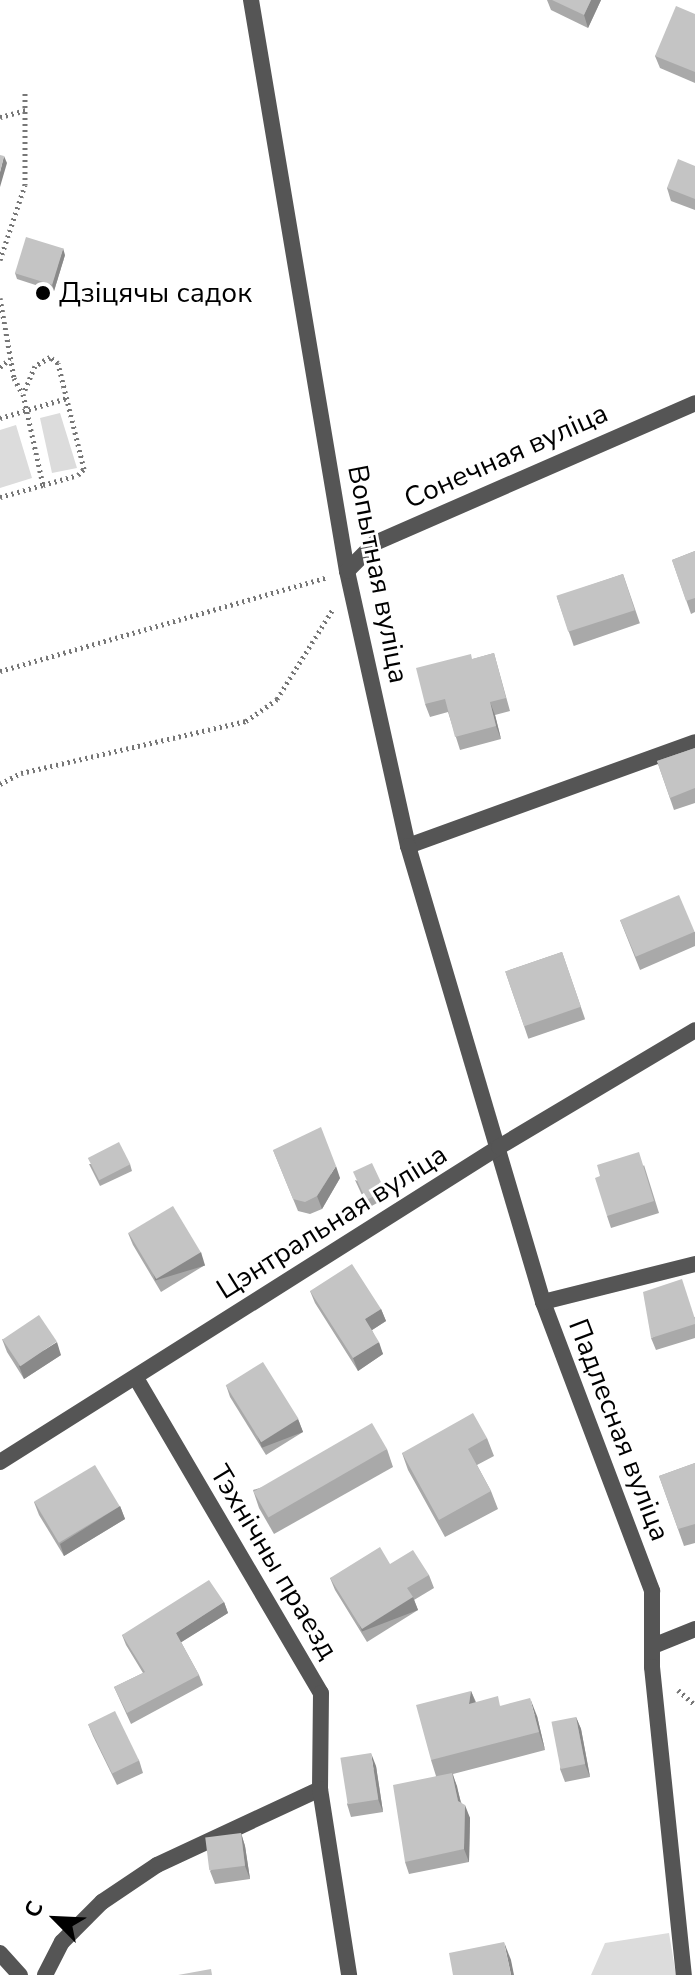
<!DOCTYPE html>
<html>
<head>
<meta charset="utf-8">
<style>
	body { margin:0 }
	#map { position:relative; width:695px; height:1975px; overflow:hidden; background:#fff; font-family:"Nunito Sans",sans-serif }
	div>[style] { position:absolute }
	.green>* { inset:0; background:#dcdcdc }
	.path>* { height:5px; margin-top:-2.5px; transform-origin:0; background:repeating-linear-gradient(90deg,#777 0 2px,transparent 0 6px) }
	.lane>* { height:16px; margin:-8px; padding:0 8px; transform-origin:8px; border-radius:8px; background:#555 }
	.street>* { height:16px; margin:-8px; padding:0 8px; transform-origin:8px; border-radius:8px; background:#555 }
	.wall>* { inset:0; background:#a9a9a9; transform-origin:0 0 }
	.shaded-wall>* { inset:0; background:#898989; transform-origin:0 0 }
	.building>* { inset:0; background:#c4c4c4; transform-origin:0 0 }
	.dots>* { width:22px; height:22px; translate:-50% -50%; box-sizing:border-box; border:4px solid #fff; border-radius:50% }
	span { translate:-50% -50%; white-space:nowrap; text-align:center; line-height:1.15; -webkit-text-stroke:6px #fff; paint-order:stroke }
	.poi-label { font-size:28px; color:#000 }
	.left { translate:0 -50%; text-align:left }
	.street-label { font-size:28px; color:#000 }
	.north { position:absolute; left:16px; top:1879px; width:80px; height:80px; -webkit-text-stroke:6px #fff; paint-order:stroke; rotate:294deg; font-size:22px; font-weight:700; line-height:32px; text-align:center; color:#000 }
	.north::after { content:''; display:block; margin:auto; width:28px; height:36px; background:#000; clip-path:polygon(50% 0,100% 100%,50% 72%,0 100%) }
</style>
</head>
<body>
<div id="map">
	<div class="green">
		<div style="clip-path:polygon(60px 413px,77px 468px,52px 473px,40px 418px)"></div>
		<div style="clip-path:polygon(16px 425px,32px 478px,0 488px,0 430px)"></div>
		<div style="clip-path:polygon(669px 1933px,676px 1975px,591px 1975px,605px 1943px)"></div>
	</div>
	<div class="path">
		<div style="left:0;top:117px;width:28px;rotate:-15deg"></div>
		<div style="left:0;top:260px;width:79px;rotate:-71.6deg"></div>
		<div style="left:25px;top:185px;width:92px;rotate:-90deg"></div>
		<div style="left:0;top:298px;width:81px;rotate:80.1deg"></div>
		<div style="left:14px;top:378px;width:17px;rotate:62deg"></div>
		<div style="left:0;top:367px;width:13px;rotate:-39deg"></div>
		<div style="left:0;top:418px;width:70px;rotate:-16.6deg"></div>
		<div style="left:0;top:497px;width:45px;rotate:-15.6deg"></div>
		<div style="left:43px;top:485px;width:36px;rotate:-16deg"></div>
		<div style="left:78px;top:475px;width:8px;rotate:-45deg"></div>
		<div style="left:84px;top:469px;width:109px;rotate:-103.8deg"></div>
		<div style="left:58px;top:363px;width:10px;rotate:-143deg"></div>
		<div style="left:50px;top:357px;width:17px;rotate:149deg"></div>
		<div style="left:35px;top:366px;width:30px;rotate:113deg"></div>
		<div style="left:23px;top:394px;width:93px;rotate:77.6deg"></div>
		<div style="left:0;top:671px;width:340px;rotate:-16deg"></div>
		<div style="left:0;top:784px;width:24px;rotate:-28deg"></div>
		<div style="left:21px;top:773px;width:231px;rotate:-13deg"></div>
		<div style="left:246px;top:721px;width:38px;rotate:-35deg"></div>
		<div style="left:277px;top:699px;width:106px;rotate:-58.1deg"></div>
		<div style="left:678px;top:1690px;width:23px;rotate:41deg"></div>
	</div>
	<div class="lane">
		<div style="left:408px;top:846px;width:305px;rotate:-19.9deg"></div>
		<div style="left:653px;top:1646px;width:45px;rotate:-22deg"></div>
		<div style="left:45px;top:1975px;width:37px;rotate:-63deg"></div>
		<div style="left:62px;top:1942px;width:57px;rotate:-45deg"></div>
		<div style="left:102px;top:1902px;width:66px;rotate:-33.9deg"></div>
		<div style="left:157px;top:1865px;width:180px;rotate:-25deg"></div>
	</div>
	<div class="street">
		<div style="left:251px;top:0;width:579px;rotate:80.46deg"></div>
		<div style="left:347px;top:571px;width:282px;rotate:77.5deg"></div>
		<div style="left:408px;top:846px;width:476px;rotate:73.5deg"></div>
		<div style="left:543px;top:1302px;width:309px;rotate:69.3deg"></div>
		<div style="left:652px;top:1591px;width:76px;rotate:90deg"></div>
		<div style="left:652px;top:1667px;width:310px;rotate:84.1deg"></div>
		<div style="left:347px;top:571px;width:40px;rotate:-45deg"></div>
		<div style="left:375px;top:543px;width:349px;rotate:-23.6deg"></div>
		<div style="left:543px;top:1302px;width:157px;rotate:-14deg"></div>
		<div style="left:136px;top:1378px;width:365px;rotate:59.6deg"></div>
		<div style="left:321px;top:1693px;width:96px;rotate:90.6deg"></div>
		<div style="left:320px;top:1789px;width:188px;rotate:81.1deg"></div>
		<div style="left:0;top:1462px;width:590px;rotate:-32.26deg"></div>
		<div style="left:499px;top:1147px;width:228px;rotate:-30.8deg"></div>
		<div style="left:0;top:1953px;width:30px;rotate:48deg"></div>
	</div>
	<div class="wall">
		<div style="clip-path:polygon(547px 0,601px 0,588px 28px,551px 10px)"></div>
		<div style="clip-path:polygon(695px 14px,695px 83px,660px 68px,655px 56px)"></div>
		<div style="clip-path:polygon(695px 166px,695px 210px,671px 201px,667px 188px)"></div>
		<div style="clip-path:polygon(65px 255px,54px 291px,17px 279px,15px 273px)"></div>
		<div style="clip-path:polygon(695px 551px,695px 612px,691px 614px,672px 560px)"></div>
		<div style="left:623px;top:574px;width:52px;height:70px;rotate:71deg"></div>
		<div style="clip-path:polygon(494px 653px,510px 711px,495px 715px,501px 739px,460px 750px,448px 712px,430px 717px,425px 704px,473px 659px)"></div>
		<div style="clip-path:polygon(695px 748px,695px 803px,674px 810px,657px 761px)"></div>
		<div style="clip-path:polygon(620px 920px,695px 932px,695px 946px,640px 970px)"></div>
		<div style="left:562px;top:952px;width:71px;height:60px;rotate:71deg"></div>
		<div style="clip-path:polygon(273px 1150px,340px 1178px,322px 1209px,310px 1214px,298px 1211px)"></div>
		<div style="clip-path:polygon(89px 1164px,130px 1164px,132px 1171px,100px 1186px)"></div>
		<div style="clip-path:polygon(644px 1165px,659px 1213px,611px 1228px,607px 1216px)"></div>
		<div style="clip-path:polygon(355px 1180px,385px 1191px,388px 1197px,368px 1208px)"></div>
		<div style="clip-path:polygon(128px 1233px,205px 1265px,161px 1292px,133px 1245px)"></div>
		<div style="clip-path:polygon(310px 1291px,381px 1309px,386px 1321px,372px 1330px,383px 1354px,358px 1371px,315px 1303px)"></div>
		<div style="clip-path:polygon(695px 1317px,695px 1338px,656px 1350px,651px 1338px)"></div>
		<div style="clip-path:polygon(2px 1339px,61px 1355px,24px 1379px,7px 1352px)"></div>
		<div style="clip-path:polygon(226px 1385px,298px 1419px,303px 1432px,266px 1455px,230px 1397px)"></div>
		<div style="clip-path:polygon(487px 1438px,494px 1456px,477px 1465px,491px 1491px,498px 1509px,445px 1537px,408px 1470px,402px 1453px)"></div>
		<div style="clip-path:polygon(387px 1449px,393px 1467px,274px 1534px,259px 1508px,253px 1490px)"></div>
		<div style="clip-path:polygon(695px 1463px,695px 1543px,684px 1546px,659px 1476px)"></div>
		<div style="clip-path:polygon(34px 1502px,120px 1506px,125px 1519px,64px 1556px,39px 1515px)"></div>
		<div style="clip-path:polygon(390px 1564px,429px 1575px,434px 1588px,414px 1600px,418px 1610px,367px 1642px,335px 1590px,330px 1578px)"></div>
		<div style="clip-path:polygon(224px 1602px,228px 1613px,181px 1642px,199px 1675px,203px 1685px,131px 1724px,114px 1687px,143px 1673px,126px 1645px,122px 1635px)"></div>
		<div style="clip-path:polygon(471px 1691px,476px 1702px,501px 1706px,537px 1716px,545px 1750px,453px 1774px,461px 1802px,470px 1818px,469px 1862px,409px 1874px,405px 1862px,436px 1776px,431px 1760px)"></div>
		<div style="clip-path:polygon(576px 1717px,581px 1729px,590px 1777px,565px 1782px,560px 1769px)"></div>
		<div style="clip-path:polygon(88px 1724px,139px 1760px,143px 1773px,117px 1785px,93px 1736px)"></div>
		<div style="clip-path:polygon(376px 1766px,383px 1812px,351px 1817px,347px 1804px)"></div>
		<div style="clip-path:polygon(241px 1833px,245px 1846px,250px 1879px,215px 1884px,210px 1871px)"></div>
	</div>
	<div class="shaded-wall">
		<div style="clip-path:polygon(591px 0,601px 0,588px 28px,584px 15px)"></div>
		<div style="clip-path:polygon(4px 156px,7px 163px,0 187px,0 172px)"></div>
		<div style="clip-path:polygon(63px 248px,65px 255px,54px 291px,52px 284px)"></div>
		<div style="clip-path:polygon(490px 702px,495px 715px,501px 739px,496px 726px)"></div>
		<div style="clip-path:polygon(336px 1166px,340px 1178px,322px 1209px,317px 1196px)"></div>
		<div style="left:201px;top:1252px;width:14px;height:52px;rotate:73deg"></div>
		<div style="clip-path:polygon(381px 1309px,386px 1321px,369px 1332px,365px 1319px)"></div>
		<div style="clip-path:polygon(57px 1342px,61px 1355px,24px 1379px,19px 1366px)"></div>
		<div style="clip-path:polygon(379px 1342px,383px 1354px,358px 1371px,353px 1358px)"></div>
		<div style="left:298px;top:1419px;width:14px;height:44px;rotate:69deg"></div>
		<div style="clip-path:polygon(120px 1506px,125px 1519px,64px 1556px,60px 1544px)"></div>
		<div style="left:413px;top:1597px;width:14px;height:60px;rotate:69deg"></div>
		<div style="clip-path:polygon(224px 1602px,228px 1613px,180px 1643px,176px 1633px)"></div>
		<div style="clip-path:polygon(471px 1691px,478px 1709px,469px 1704px)"></div>
		<div style="clip-path:polygon(530px 1698px,537px 1716px,545px 1750px,539px 1732px)"></div>
		<div style="clip-path:polygon(576px 1717px,581px 1729px,590px 1777px,585px 1764px)"></div>
		<div style="clip-path:polygon(371px 1753px,376px 1766px,383px 1812px,378px 1799px)"></div>
		<div style="clip-path:polygon(452px 1773px,457px 1786px,463px 1813px,458px 1801px)"></div>
		<div style="clip-path:polygon(465px 1805px,470px 1818px,469px 1862px,464px 1849px)"></div>
		<div style="clip-path:polygon(241px 1833px,245px 1846px,250px 1879px,245px 1866px)"></div>
		<div style="clip-path:polygon(504px 1942px,511px 1960px,514px 1975px,511px 1975px)"></div>
	</div>
	<div class="building">
		<div style="clip-path:polygon(552px 0,591px 0,584px 15px)"></div>
		<div style="clip-path:polygon(676px 6px,695px 14px,695px 72px,655px 56px)"></div>
		<div style="clip-path:polygon(0 155px,4px 156px,0 172px)"></div>
		<div style="clip-path:polygon(678px 159px,695px 166px,695px 199px,667px 188px)"></div>
		<div style="left:26px;top:237px;width:39px;height:38px;rotate:17deg"></div>
		<div style="clip-path:polygon(695px 551px,695px 598px,686px 601px,672px 560px)"></div>
		<div style="left:623px;top:574px;width:38px;height:70px;rotate:72deg"></div>
		<div style="clip-path:polygon(494px 653px,506px 698px,490px 702px,496px 726px,455px 737px,445px 699px,425px 704px,416px 668px,471px 654px,472px 659px)"></div>
		<div style="clip-path:polygon(695px 748px,695px 788px,670px 798px,657px 761px)"></div>
		<div style="left:679px;top:895px;width:40px;height:64px;rotate:67deg"></div>
		<div style="left:562px;top:952px;width:58px;height:60px;rotate:71deg"></div>
		<div style="clip-path:polygon(321px 1127px,336px 1166px,317px 1196px,305px 1202px,293px 1199px,273px 1150px)"></div>
		<div style="left:119px;top:1142px;width:25px;height:35px;rotate:63deg"></div>
		<div style="clip-path:polygon(639px 1152px,654px 1201px,607px 1216px,595px 1178px,600px 1176px,597px 1165px)"></div>
		<div style="left:372px;top:1163px;width:31px;height:21px;rotate:65deg"></div>
		<div style="left:173px;top:1206px;width:54px;height:52px;rotate:59deg"></div>
		<div style="clip-path:polygon(352px 1264px,381px 1309px,365px 1319px,379px 1342px,353px 1358px,310px 1291px)"></div>
		<div style="clip-path:polygon(682px 1279px,695px 1319px,695px 1324px,651px 1338px,643px 1292px)"></div>
		<div style="left:39px;top:1315px;width:32px;height:44px;rotate:56deg"></div>
		<div style="left:263px;top:1362px;width:67px;height:44px;rotate:58deg"></div>
		<div style="clip-path:polygon(473px 1413px,487px 1438px,468px 1449px,491px 1491px,439px 1520px,402px 1453px)"></div>
		<div style="left:372px;top:1423px;width:30px;height:137px;rotate:60deg"></div>
		<div style="clip-path:polygon(695px 1463px,695px 1524px,678px 1529px,659px 1476px)"></div>
		<div style="left:95px;top:1465px;width:48px;height:71px;rotate:59deg"></div>
		<div style="clip-path:polygon(380px 1547px,390px 1564px,413px 1550px,429px 1575px,407px 1588px,413px 1597px,362px 1629px,330px 1578px)"></div>
		<div style="clip-path:polygon(209px 1580px,224px 1602px,176px 1633px,199px 1675px,127px 1713px,114px 1687px,145px 1672px,122px 1635px)"></div>
		<div style="clip-path:polygon(471px 1691px,469px 1704px,498px 1696px,500px 1706px,530px 1698px,539px 1732px,431px 1760px,416px 1705px)"></div>
		<div style="left:115px;top:1711px;width:55px;height:30px;rotate:64deg"></div>
		<div style="left:576px;top:1717px;width:48px;height:25px;rotate:79deg"></div>
		<div style="left:371px;top:1753px;width:47px;height:31px;rotate:81deg"></div>
		<div style="clip-path:polygon(452px 1773px,458px 1801px,465px 1805px,464px 1849px,405px 1862px,393px 1785px)"></div>
		<div style="left:241px;top:1833px;width:33px;height:36px;rotate:83deg"></div>
		<div style="clip-path:polygon(504px 1942px,511px 1975px,453px 1975px,449px 1953px)"></div>
		<div style="clip-path:polygon(211px 1969px,212px 1975px,178px 1975px)"></div>
	</div>
	<div class="dots">
		<div style="left:43px;top:293px;background:#000"></div>
	</div>
	<div class="poi-label">
		<span class="left" style="left:59px;top:293px">Дзіцячы садок</span>
	</div>
	<div class="street-label">
		<span style="left:506px;top:456px;rotate:-24deg">Сонечная вуліца</span>
		<span style="left:378px;top:574px;rotate:79deg">Вопытная вуліца</span>
		<span style="left:332px;top:1222px;rotate:-32deg">Цэнтральная вуліца</span>
		<span style="left:619px;top:1430px;rotate:69deg">Падлесная вуліца</span>
		<span style="left:274px;top:1562px;rotate:59deg">Тэхнічны праезд</span>
	</div>
	<div class="north">С</div>
</div>
</body>
</html>
